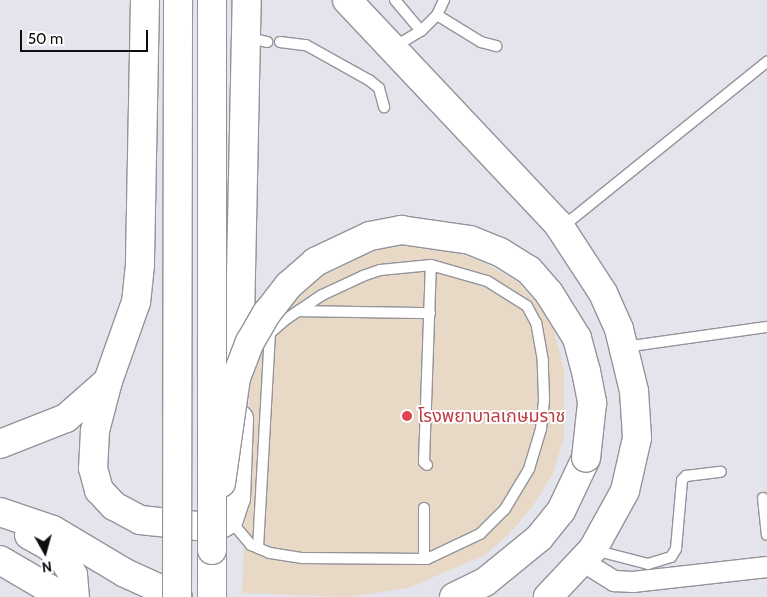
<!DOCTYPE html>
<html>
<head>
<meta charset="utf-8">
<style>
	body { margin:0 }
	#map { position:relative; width:767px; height:597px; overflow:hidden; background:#e4e4ec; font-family:Cabin,"Noto Sans Thai",sans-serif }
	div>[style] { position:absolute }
	.medical>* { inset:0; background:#e7d9c6 }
	.roads { filter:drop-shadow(1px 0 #94939b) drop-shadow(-1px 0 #94939b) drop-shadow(0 1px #94939b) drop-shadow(0 -1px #94939b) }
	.lane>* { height:10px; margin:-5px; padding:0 5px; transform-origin:5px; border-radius:5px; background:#fff }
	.street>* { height:20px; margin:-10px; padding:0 10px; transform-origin:10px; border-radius:10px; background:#fff }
	.primary>* { height:28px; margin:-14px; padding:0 14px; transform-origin:14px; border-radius:14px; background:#fff }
	.highway>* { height:28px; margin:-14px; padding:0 14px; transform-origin:14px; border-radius:14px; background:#fff }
	.bridges { filter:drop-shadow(1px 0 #94939b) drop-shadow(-1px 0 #94939b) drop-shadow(0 1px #94939b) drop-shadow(0 -1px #94939b) }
	.primary-bridge>* { height:28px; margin:-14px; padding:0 14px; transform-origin:14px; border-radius:14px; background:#fff }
	.highway-bridge>* { height:28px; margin:-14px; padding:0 14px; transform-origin:14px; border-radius:14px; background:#fff }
	.dots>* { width:14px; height:14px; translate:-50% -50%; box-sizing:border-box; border:2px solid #fff; border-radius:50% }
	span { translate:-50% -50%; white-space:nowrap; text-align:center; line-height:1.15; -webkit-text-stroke:4px #fff; paint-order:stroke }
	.health-label { font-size:18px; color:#be3a42 }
	.left { translate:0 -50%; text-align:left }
	.north { position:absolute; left:20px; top:527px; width:50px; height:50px; -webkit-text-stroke:4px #fff; paint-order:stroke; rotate:173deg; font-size:14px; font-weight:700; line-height:20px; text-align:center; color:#0e0e11 }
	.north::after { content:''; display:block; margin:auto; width:18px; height:22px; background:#0e0e11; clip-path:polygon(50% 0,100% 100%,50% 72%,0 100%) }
	.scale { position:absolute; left:20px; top:30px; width:128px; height:22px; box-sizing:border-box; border:2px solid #0e0e11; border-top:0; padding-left:6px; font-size:15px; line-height:18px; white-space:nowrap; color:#0e0e11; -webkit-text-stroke:4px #fff; paint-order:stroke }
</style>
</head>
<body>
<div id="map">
	<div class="medical">
		<div style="clip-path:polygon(378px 245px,415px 245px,447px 250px,482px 261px,517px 282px,538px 304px,554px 331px,564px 369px,564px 436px,553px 474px,532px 507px,509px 534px,485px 555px,408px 588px,347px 597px,242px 593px,250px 382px,270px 333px,291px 301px,321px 272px)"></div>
	</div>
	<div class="roads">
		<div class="lane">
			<div style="left:395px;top:0;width:40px;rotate:50deg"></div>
			<div style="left:437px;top:15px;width:52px;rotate:31.5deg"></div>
			<div style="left:481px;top:42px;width:16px;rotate:15deg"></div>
			<div style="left:247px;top:37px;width:21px;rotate:14deg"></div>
			<div style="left:280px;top:42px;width:26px;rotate:7deg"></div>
			<div style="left:306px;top:45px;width:72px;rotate:29.1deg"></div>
			<div style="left:369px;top:80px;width:13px;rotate:39deg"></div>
			<div style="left:379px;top:88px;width:20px;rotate:75deg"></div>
			<div style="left:394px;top:47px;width:31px;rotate:-31deg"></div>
			<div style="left:421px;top:31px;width:23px;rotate:-45deg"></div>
			<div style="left:437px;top:15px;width:17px;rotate:-65deg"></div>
			<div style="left:561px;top:228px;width:265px;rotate:-38.9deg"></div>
			<div style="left:298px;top:311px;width:132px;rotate:0.9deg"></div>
			<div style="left:624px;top:347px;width:144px;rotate:-8deg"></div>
			<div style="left:427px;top:465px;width:4px;rotate:-135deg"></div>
			<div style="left:424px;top:462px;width:197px;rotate:-88deg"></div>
			<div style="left:763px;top:498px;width:37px;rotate:84deg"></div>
			<div style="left:230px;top:520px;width:33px;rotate:50deg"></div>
			<div style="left:251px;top:545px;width:8px;rotate:23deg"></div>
			<div style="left:258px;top:548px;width:13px;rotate:23deg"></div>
			<div style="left:270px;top:553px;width:33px;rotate:9deg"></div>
			<div style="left:303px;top:558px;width:124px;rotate:0.5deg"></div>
			<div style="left:427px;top:559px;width:59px;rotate:-25.3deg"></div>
			<div style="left:480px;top:534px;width:35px;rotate:-45deg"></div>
			<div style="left:505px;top:509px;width:47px;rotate:-59deg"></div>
			<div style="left:529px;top:469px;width:42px;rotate:-73.3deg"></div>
			<div style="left:541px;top:429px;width:30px;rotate:-84deg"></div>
			<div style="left:544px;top:399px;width:38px;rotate:-92deg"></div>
			<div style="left:543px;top:361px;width:39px;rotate:-100deg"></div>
			<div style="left:536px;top:323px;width:19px;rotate:-118deg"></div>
			<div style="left:527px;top:306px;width:47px;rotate:-148deg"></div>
			<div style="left:487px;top:281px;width:58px;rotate:-164.1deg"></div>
			<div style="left:431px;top:265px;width:51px;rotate:174.4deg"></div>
			<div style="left:380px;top:270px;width:18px;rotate:161deg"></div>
			<div style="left:363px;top:276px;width:45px;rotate:155.1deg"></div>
			<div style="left:322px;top:295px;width:45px;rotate:146deg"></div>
			<div style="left:285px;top:320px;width:20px;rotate:139deg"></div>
			<div style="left:270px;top:333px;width:215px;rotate:93.2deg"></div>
			<div style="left:594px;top:550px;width:56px;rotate:14.5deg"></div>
			<div style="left:648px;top:564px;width:24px;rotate:-17deg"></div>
			<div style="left:671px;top:557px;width:9px;rotate:-58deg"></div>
			<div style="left:676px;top:549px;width:69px;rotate:-85deg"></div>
			<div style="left:682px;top:480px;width:6px;rotate:-45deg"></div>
			<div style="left:686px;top:476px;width:35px;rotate:-7deg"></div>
			<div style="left:424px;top:559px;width:51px;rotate:-90deg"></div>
		</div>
		<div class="street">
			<div style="left:582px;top:561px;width:38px;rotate:32deg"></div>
			<div style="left:614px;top:581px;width:19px;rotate:3deg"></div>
			<div style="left:633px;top:582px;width:135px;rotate:-6.4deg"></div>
		</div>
		<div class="primary">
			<div style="left:145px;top:0;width:265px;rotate:91.1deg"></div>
			<div style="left:140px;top:265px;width:37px;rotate:96deg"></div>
			<div style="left:136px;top:302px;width:84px;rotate:109.5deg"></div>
			<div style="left:108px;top:381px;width:52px;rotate:104.6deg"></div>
			<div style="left:95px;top:431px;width:37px;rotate:93deg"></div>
			<div style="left:93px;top:468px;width:23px;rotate:75deg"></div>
			<div style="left:99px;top:490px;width:22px;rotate:47deg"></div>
			<div style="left:114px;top:506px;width:30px;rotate:28deg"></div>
			<div style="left:140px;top:520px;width:67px;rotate:6deg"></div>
			<div style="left:207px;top:527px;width:16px;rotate:-14deg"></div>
			<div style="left:223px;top:523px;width:7px;rotate:-34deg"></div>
			<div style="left:229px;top:519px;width:22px;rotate:-72deg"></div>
			<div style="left:236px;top:498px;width:79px;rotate:-87.8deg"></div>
			<div style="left:347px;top:0;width:308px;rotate:46.7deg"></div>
			<div style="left:558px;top:224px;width:82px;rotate:56.9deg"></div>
			<div style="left:603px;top:293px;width:39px;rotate:66deg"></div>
			<div style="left:619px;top:329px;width:64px;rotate:76.4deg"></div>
			<div style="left:634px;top:391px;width:47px;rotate:86.3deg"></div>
			<div style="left:637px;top:438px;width:54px;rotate:102.8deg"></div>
			<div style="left:625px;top:491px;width:66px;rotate:118.9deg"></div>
			<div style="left:593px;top:549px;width:66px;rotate:133.2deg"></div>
			<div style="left:239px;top:368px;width:368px;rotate:-88.8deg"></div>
			<div style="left:0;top:444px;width:71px;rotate:-21.5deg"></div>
			<div style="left:66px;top:418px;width:56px;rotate:-41.4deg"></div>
			<div style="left:0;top:512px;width:56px;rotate:18.8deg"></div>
			<div style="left:53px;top:530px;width:84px;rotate:30.8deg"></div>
			<div style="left:125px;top:573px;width:58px;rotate:24.4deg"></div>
			<div style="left:29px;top:535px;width:23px;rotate:29deg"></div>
			<div style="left:49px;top:546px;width:24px;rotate:45deg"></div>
			<div style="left:66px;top:563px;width:14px;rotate:60deg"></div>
			<div style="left:73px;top:575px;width:22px;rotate:85deg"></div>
			<div style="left:0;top:560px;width:73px;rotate:30.4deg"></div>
			<div style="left:454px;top:597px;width:34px;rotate:-26deg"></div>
			<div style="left:485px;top:582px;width:70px;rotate:-39.2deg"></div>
			<div style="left:539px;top:538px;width:35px;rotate:-51deg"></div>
			<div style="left:561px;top:511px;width:59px;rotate:-64.7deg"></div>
		</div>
		<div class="highway">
			<div style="left:212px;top:597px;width:47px;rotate:-90deg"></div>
		</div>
	</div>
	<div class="bridges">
		<div class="primary-bridge">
			<div style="left:221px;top:483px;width:106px;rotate:-81.9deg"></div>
			<div style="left:236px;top:378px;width:39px;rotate:-69deg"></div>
			<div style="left:250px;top:342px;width:34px;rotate:-60deg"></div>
			<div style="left:267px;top:313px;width:36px;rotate:-52deg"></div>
			<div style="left:289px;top:285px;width:35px;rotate:-41deg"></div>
			<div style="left:315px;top:262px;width:61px;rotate:-25.3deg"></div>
			<div style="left:370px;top:236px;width:32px;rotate:-11deg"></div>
			<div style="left:401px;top:230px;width:70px;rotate:8.2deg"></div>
			<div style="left:470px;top:240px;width:32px;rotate:22deg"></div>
			<div style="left:500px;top:252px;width:34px;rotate:32deg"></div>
			<div style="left:529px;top:270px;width:30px;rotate:49deg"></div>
			<div style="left:549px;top:293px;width:53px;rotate:58.1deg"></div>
			<div style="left:577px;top:338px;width:34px;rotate:75deg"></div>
			<div style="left:586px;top:371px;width:33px;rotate:79deg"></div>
			<div style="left:592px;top:403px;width:55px;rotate:96.2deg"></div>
		</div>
		<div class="highway-bridge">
			<div style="left:212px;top:0;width:550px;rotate:90deg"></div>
			<div style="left:177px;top:597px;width:597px;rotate:-89.9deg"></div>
		</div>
	</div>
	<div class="dots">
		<div style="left:407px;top:416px;background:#e0444e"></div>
	</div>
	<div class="health-label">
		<span class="left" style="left:418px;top:416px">โรงพยาบาลเกษมราช</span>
	</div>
	<div class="north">N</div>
	<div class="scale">50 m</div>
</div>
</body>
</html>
